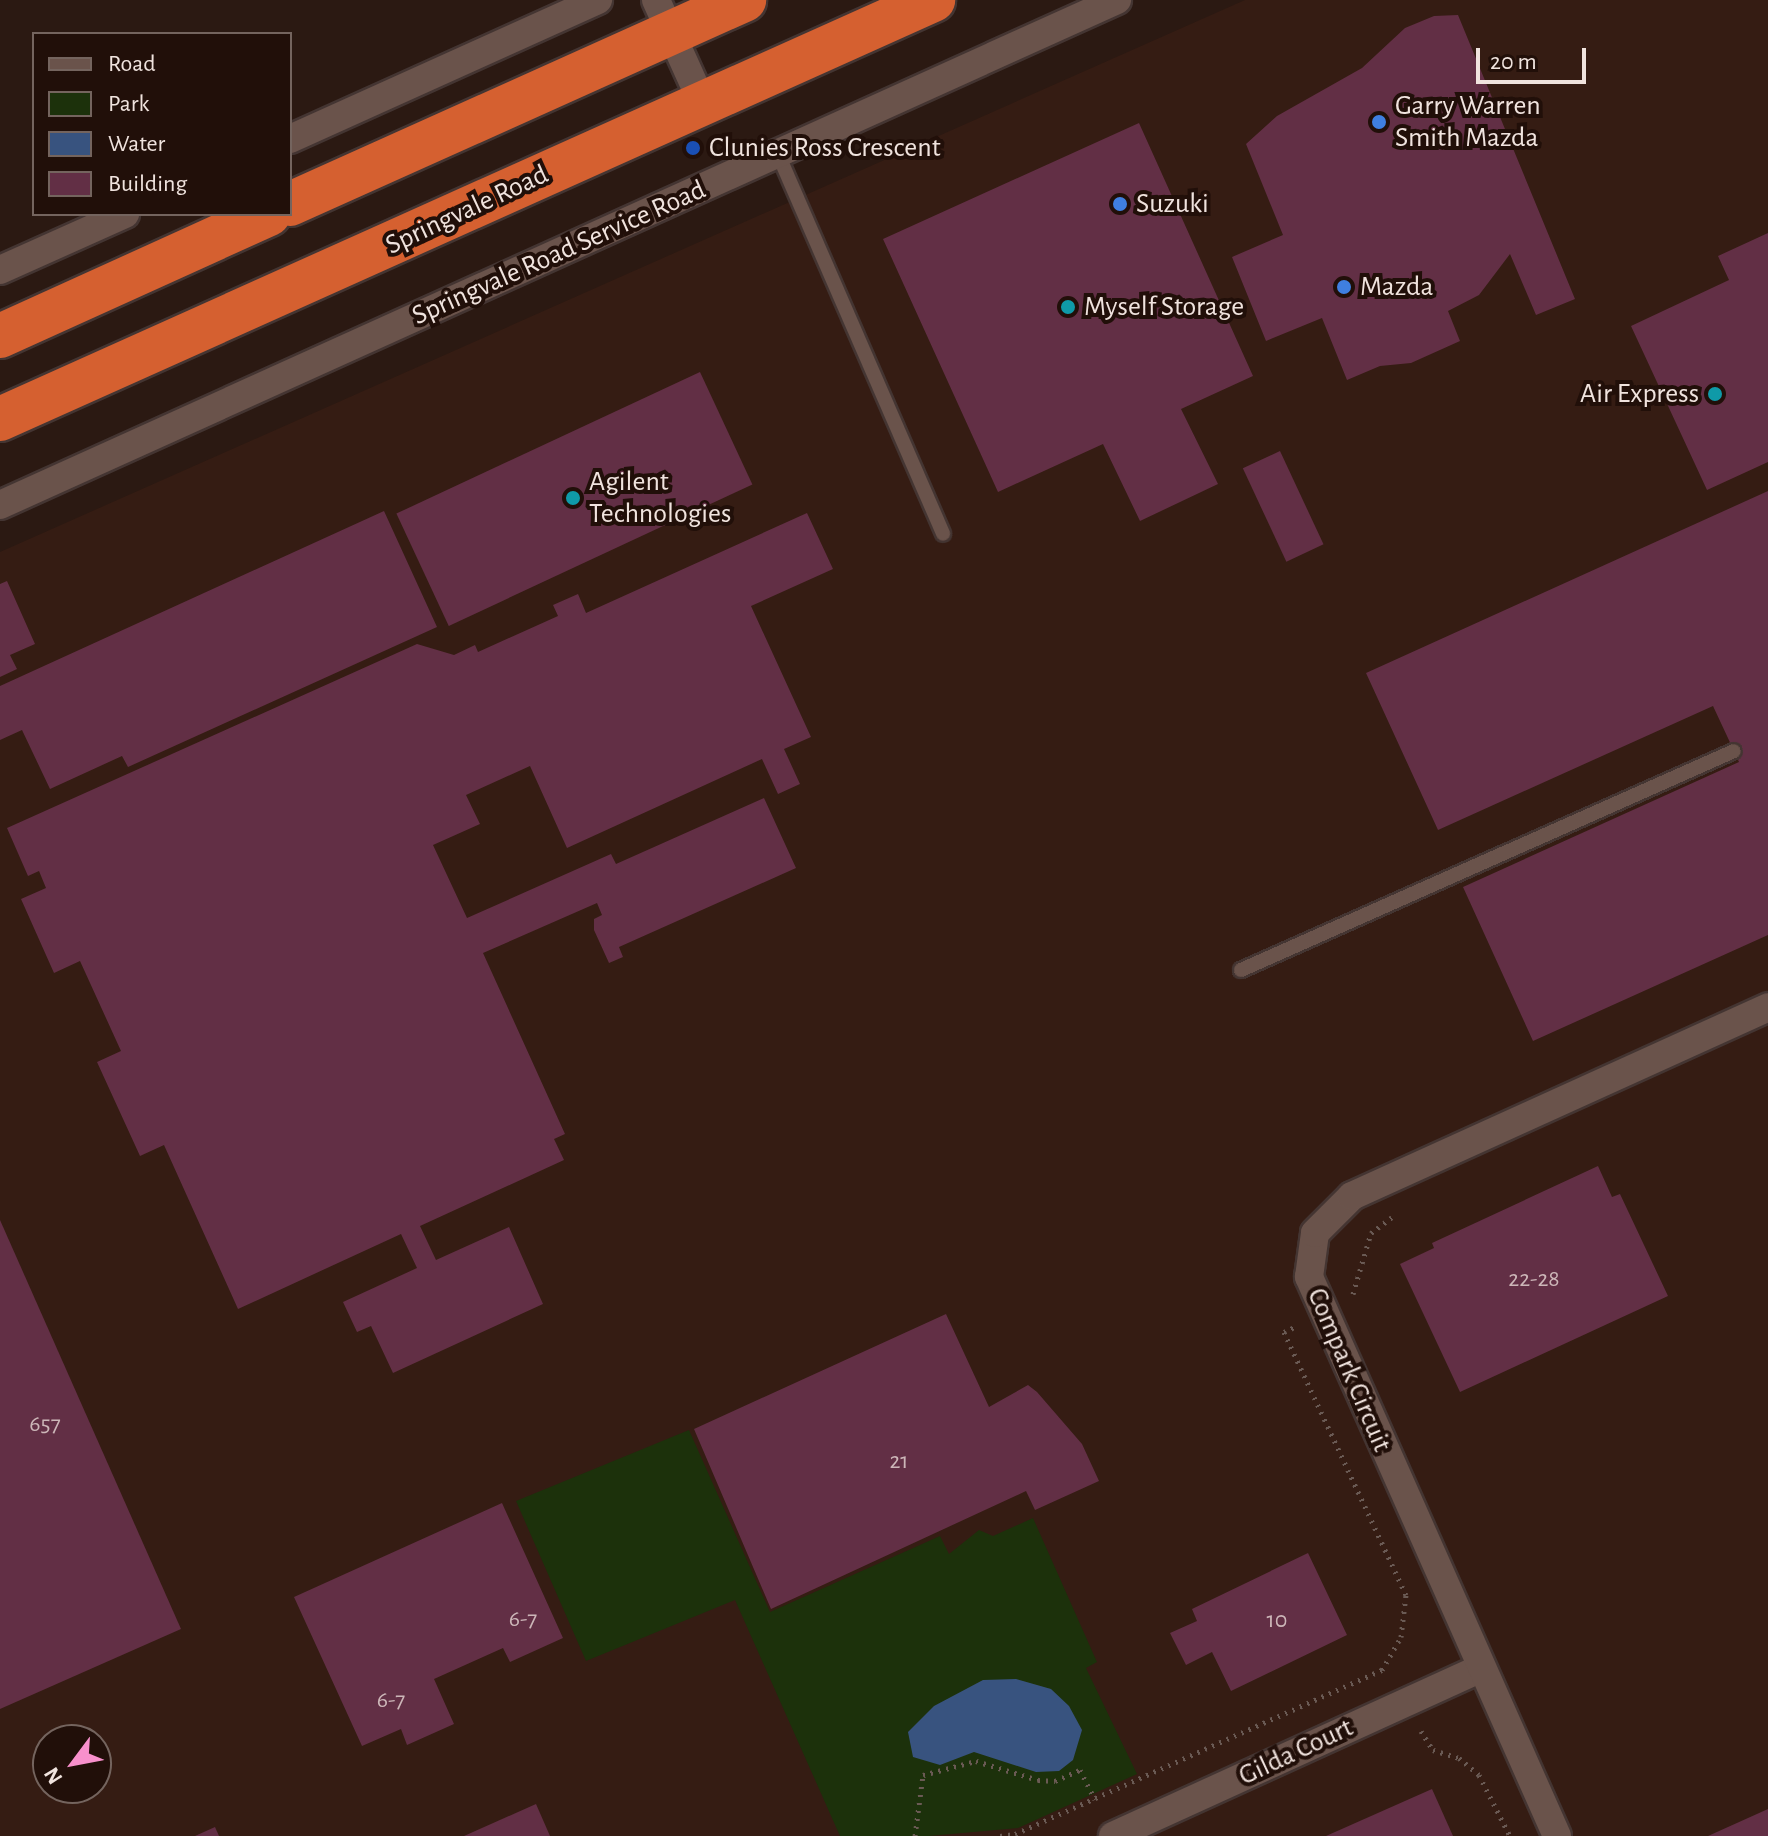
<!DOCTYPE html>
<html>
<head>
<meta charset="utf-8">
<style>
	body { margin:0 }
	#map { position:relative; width:1768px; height:1836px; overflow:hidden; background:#2b1912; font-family:"Alegreya Sans",sans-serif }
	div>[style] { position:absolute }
	.built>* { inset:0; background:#351c13 }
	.green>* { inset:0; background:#1c310b }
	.water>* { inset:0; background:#38537f }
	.building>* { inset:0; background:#622f45; transform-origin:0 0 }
	.path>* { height:5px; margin-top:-2.5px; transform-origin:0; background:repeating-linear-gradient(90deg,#6a5a54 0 2px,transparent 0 8px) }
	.roads { filter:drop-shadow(2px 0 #443532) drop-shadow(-2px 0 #443532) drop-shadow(0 2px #443532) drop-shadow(0 -2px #443532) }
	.lane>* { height:14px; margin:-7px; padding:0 7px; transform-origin:7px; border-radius:7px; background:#6a534b }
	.street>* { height:28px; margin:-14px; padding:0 14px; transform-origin:14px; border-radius:14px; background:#6a534b }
	.highway>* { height:44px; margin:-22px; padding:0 22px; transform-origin:22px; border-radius:22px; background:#d56030 }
	.dots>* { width:22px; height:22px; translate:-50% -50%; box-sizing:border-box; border:4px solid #210f09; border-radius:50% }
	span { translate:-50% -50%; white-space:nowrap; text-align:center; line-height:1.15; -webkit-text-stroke:8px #210f09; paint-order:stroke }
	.number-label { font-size:24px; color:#ccb6b8 }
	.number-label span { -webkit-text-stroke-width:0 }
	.poi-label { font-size:28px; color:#f0e3de }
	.left { translate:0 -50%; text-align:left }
	.right { translate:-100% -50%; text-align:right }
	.street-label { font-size:28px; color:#f0e3de }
	.legend { position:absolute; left:32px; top:32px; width:260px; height:184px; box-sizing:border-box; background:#210f09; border:2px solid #74645e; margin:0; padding:10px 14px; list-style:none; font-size:24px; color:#f0e3de }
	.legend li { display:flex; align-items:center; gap:16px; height:40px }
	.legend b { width:40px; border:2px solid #74645e }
	.north { position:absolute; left:32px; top:1724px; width:80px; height:80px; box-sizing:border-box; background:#210f09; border:2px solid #74645e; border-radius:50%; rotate:238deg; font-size:22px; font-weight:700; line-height:32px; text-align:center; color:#f0e3de }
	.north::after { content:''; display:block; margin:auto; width:28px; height:36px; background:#f890cc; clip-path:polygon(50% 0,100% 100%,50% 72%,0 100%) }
	.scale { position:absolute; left:1476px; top:48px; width:110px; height:36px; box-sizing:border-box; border:4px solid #f0e3de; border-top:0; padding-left:10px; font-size:24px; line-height:28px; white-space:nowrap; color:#f0e3de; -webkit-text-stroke:6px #210f09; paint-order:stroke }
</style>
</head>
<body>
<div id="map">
	<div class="built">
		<div style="clip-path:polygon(evenodd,1245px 0,1768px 0,1768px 1836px,0 1836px,0 552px,1245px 0,48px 1740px,96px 1740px,96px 1788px,48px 1788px,48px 1740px)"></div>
	</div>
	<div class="green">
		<div style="clip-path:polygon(689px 1430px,770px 1612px,940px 1536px,949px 1554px,979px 1530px,993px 1536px,1033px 1518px,1097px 1662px,1086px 1668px,1137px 1774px,1018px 1828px,929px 1836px,840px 1836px,735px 1600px,586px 1661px,516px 1501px)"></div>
	</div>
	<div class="water">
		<div style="clip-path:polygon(1016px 1679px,1051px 1689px,1069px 1706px,1082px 1730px,1073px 1760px,1059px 1771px,1036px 1772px,974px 1752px,940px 1765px,913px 1757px,908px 1732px,934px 1706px,983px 1680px)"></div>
	</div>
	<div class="building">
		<div style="clip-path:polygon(1458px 15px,1575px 299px,1536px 315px,1510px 254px,1479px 295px,1448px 311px,1460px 341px,1411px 363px,1380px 366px,1347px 380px,1322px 318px,1266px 341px,1232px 257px,1283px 235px,1246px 144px,1277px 116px,1362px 68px,1405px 28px,1434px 16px)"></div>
		<div style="clip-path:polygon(1139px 123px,1253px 376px,1181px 409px,1218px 484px,1140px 521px,1103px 444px,998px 492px,883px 239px)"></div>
		<div style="clip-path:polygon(1768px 233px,1768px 462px,1707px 490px,1631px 326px,1729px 280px,1718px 256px)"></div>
		<div style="left:700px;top:372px;width:124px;height:335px;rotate:65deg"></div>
		<div style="left:1280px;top:451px;width:103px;height:41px;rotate:65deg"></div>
		<div style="clip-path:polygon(1768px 491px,1768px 935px,1533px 1041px,1463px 887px,1739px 762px,1734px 751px,1713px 706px,1438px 830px,1366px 673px)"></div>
		<div style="clip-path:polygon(384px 511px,437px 627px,128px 767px,122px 756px,50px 789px,22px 730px,0 740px,0 686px)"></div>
		<div style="clip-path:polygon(807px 513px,833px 569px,751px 606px,811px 737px,784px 749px,800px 784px,778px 794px,762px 759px,567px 848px,530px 766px,466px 795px,480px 824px,433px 845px,467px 918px,611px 854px,616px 864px,764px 798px,796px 868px,619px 947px,623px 957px,609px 963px,594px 930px,594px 919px,602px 915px,597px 903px,483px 953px,565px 1134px,554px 1139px,564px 1160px,420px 1226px,436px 1260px,509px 1227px,543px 1304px,393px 1373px,371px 1326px,357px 1332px,343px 1302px,417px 1268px,401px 1234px,238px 1309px,164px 1145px,140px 1156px,97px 1062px,121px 1051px,80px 961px,54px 973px,21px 899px,46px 888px,39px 871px,28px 876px,7px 828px,417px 644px,454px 655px,475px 645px,478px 652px,558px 616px,553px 605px,578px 594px,586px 613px)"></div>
		<div style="clip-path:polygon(7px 581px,35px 644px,10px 655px,17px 669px,0 677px,0 584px)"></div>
		<div style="clip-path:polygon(1598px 1166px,1612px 1197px,1620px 1194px,1668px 1296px,1460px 1392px,1400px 1264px,1434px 1248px,1432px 1243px)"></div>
		<div style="clip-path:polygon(0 1220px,181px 1629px,0 1709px)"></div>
		<div style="clip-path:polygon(946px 1314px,989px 1407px,1028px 1385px,1037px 1392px,1082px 1444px,1099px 1481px,1035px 1510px,1026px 1491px,771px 1609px,694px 1429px)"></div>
		<div style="clip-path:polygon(502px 1503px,563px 1638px,510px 1662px,503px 1648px,434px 1679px,454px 1724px,407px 1745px,401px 1729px,362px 1746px,294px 1597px)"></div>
		<div style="clip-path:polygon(1308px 1553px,1347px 1635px,1231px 1691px,1212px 1652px,1186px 1665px,1170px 1633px,1197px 1621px,1192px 1609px)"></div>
		<div style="clip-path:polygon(1432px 1789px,1453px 1836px,1326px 1836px)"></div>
		<div style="clip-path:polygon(536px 1804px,550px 1836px,464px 1836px)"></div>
		<div style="clip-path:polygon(1768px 1809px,1768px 1836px,1708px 1836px)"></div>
		<div style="clip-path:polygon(215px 1827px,219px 1836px,195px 1836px)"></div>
	</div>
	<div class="path">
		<div style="left:1353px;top:1294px;width:64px;rotate:-73.6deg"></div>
		<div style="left:1371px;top:1233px;width:26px;rotate:-37deg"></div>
		<div style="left:1421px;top:1731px;width:22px;rotate:58deg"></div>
		<div style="left:1433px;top:1750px;width:27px;rotate:17deg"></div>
		<div style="left:1459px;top:1758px;width:26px;rotate:40deg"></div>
		<div style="left:1479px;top:1775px;width:68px;rotate:63.1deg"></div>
		<div style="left:915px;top:1836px;width:62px;rotate:-82.5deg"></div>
		<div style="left:923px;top:1775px;width:55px;rotate:-14.8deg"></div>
		<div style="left:976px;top:1761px;width:65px;rotate:17deg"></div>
		<div style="left:1038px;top:1780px;width:17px;rotate:3deg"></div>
		<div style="left:1055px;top:1781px;width:27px;rotate:-24deg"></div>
		<div style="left:1080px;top:1770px;width:33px;rotate:63deg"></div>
		<div style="left:1000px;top:1836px;width:15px;rotate:-8deg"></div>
		<div style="left:1015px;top:1834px;width:402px;rotate:-24.1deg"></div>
		<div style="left:1382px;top:1670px;width:38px;rotate:-60deg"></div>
		<div style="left:1401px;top:1637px;width:42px;rotate:-83.2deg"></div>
		<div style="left:1406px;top:1595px;width:290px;rotate:-114.9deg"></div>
		<div style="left:1284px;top:1332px;width:14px;rotate:-25deg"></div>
	</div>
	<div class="roads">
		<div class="lane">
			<div style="left:778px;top:154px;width:414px;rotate:66.5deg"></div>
			<div style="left:1241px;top:970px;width:539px;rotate:-23.95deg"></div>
		</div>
		<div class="street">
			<div style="left:656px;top:0;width:114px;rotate:65.7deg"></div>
			<div style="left:290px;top:139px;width:338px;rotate:-24.3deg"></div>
			<div style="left:0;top:270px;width:137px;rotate:-24.1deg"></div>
			<div style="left:0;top:505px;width:1226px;rotate:-24.33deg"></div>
			<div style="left:1113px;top:1836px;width:403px;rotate:-24.5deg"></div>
			<div style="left:1557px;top:1836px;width:612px;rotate:-113.92deg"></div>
			<div style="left:1309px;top:1277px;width:44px;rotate:-82.2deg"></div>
			<div style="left:1315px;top:1233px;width:52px;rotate:-45deg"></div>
			<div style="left:1352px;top:1196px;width:457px;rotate:-24.4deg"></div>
		</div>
		<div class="highway">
			<div style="left:290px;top:204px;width:498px;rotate:-24.2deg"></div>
			<div style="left:0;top:336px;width:295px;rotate:-24.4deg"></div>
			<div style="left:0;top:419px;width:1023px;rotate:-24.18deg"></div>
		</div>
	</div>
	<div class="dots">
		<div style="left:1379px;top:122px;background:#3f7fe0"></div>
		<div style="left:693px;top:148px;background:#1a4fb4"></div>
		<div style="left:1120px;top:204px;background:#3f7fe0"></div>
		<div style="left:1344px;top:287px;background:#3f7fe0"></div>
		<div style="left:1068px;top:307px;background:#0f9aa8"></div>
		<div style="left:1715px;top:394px;background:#0f9aa8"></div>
		<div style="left:573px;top:498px;background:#0f9aa8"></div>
	</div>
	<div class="number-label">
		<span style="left:1534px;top:1280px">22-28</span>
		<span style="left:45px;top:1425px">657</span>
		<span style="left:899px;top:1462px">21</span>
		<span style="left:523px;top:1620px">6-7</span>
		<span style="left:1277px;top:1621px">10</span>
		<span style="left:391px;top:1701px">6-7</span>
	</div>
	<div class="poi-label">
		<span class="left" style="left:1395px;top:122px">Garry Warren<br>Smith Mazda</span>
		<span class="left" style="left:709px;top:148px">Clunies Ross Crescent</span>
		<span class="left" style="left:1136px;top:204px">Suzuki</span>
		<span class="left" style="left:1360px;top:287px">Mazda</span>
		<span class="left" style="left:1084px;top:307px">Myself Storage</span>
		<span class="right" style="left:1699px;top:394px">Air Express</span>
		<span class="left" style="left:589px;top:498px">Agilent<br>Technologies</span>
	</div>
	<div class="street-label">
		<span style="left:467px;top:210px;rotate:-25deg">Springvale Road</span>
		<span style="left:559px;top:253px;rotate:-24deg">Springvale Road Service Road</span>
		<span style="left:1349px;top:1370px;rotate:67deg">Compark Circuit</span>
		<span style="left:1296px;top:1752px;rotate:-25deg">Gilda Court</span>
	</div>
	<ul class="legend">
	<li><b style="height:10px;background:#6a534b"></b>Road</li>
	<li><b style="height:22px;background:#1c310b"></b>Park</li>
	<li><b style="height:22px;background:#38537f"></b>Water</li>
	<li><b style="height:22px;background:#622f45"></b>Building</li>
	</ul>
	<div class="north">N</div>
	<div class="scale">20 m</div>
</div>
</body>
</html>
